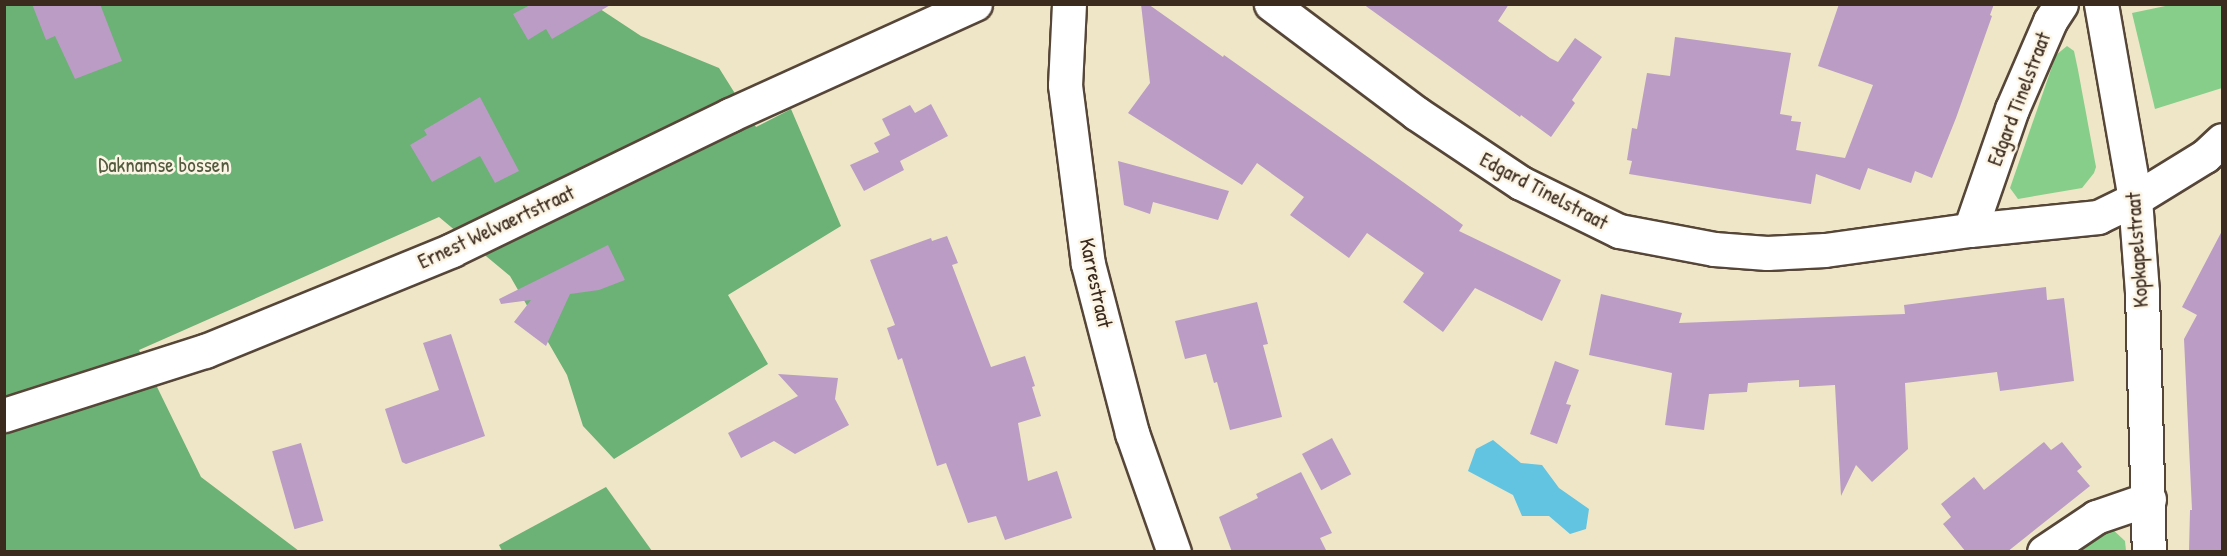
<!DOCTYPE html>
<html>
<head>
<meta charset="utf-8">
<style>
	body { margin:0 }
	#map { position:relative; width:2227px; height:556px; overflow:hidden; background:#efe6c8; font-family:"Patrick Hand",sans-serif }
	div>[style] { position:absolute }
	.green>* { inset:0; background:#86ce89 }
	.forest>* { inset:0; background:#6cb175 }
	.water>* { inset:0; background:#62c4e0 }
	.building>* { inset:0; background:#ba9cc4; transform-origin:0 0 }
	.roads { filter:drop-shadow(2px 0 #564638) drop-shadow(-2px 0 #564638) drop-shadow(0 2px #564638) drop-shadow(0 -2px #564638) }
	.minor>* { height:33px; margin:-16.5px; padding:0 16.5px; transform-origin:16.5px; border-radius:16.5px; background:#fff }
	span { translate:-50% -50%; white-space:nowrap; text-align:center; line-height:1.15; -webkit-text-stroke:5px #fcf5e5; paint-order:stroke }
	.street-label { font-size:21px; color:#3b2a1e }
	.park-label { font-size:21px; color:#525b3e }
	.frame { position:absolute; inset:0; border:6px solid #3b2a1e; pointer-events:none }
</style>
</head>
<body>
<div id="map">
	<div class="green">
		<div style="clip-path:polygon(2170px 5px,2222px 5px,2222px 88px,2155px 109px,2132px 13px)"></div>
		<div style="clip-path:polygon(2067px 46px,2074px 51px,2078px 70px,2096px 167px,2094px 173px,2082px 188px,2018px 199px,2010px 188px,2056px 55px)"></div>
		<div style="clip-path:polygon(2110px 527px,2125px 541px,2126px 551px,2062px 552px)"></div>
	</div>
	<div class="forest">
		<div style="clip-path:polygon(4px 5px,594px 5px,641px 36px,719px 68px,756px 127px,791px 109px,841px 226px,728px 295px,768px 364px,614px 459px,583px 426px,567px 375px,510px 276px,439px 217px,139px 350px,201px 477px,299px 551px,5px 551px)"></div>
		<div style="clip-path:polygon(606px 487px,652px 551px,502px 551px,499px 545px)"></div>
	</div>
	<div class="water">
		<div style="clip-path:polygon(1493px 440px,1521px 463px,1542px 465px,1559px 488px,1589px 509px,1586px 529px,1570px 534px,1549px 516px,1522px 516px,1513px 495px,1468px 471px,1476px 449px)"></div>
	</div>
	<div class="building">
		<div style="clip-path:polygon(32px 4px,100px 4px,122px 61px,75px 79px,55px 36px,46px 40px)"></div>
		<div style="clip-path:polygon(532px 4px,612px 4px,552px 39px,546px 29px,528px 40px,513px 14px)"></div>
		<div style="clip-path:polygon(1141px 4px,1148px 4px,1223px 57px,1224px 55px,1403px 182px,1463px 225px,1459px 231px,1561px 280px,1542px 321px,1475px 288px,1443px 332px,1403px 302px,1424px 273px,1367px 233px,1349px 258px,1290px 215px,1304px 197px,1257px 163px,1242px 185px,1128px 113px,1150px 83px)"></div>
		<div style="clip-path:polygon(1363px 4px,1509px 4px,1498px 21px,1550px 58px,1558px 62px,1575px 38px,1602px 57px,1572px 100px,1575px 103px,1551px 137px,1521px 115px,1520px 117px)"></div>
		<div style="clip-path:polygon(1839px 4px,1994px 4px,1990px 15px,1992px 16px,1956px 118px,1932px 178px,1915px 171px,1911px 183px,1868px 168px,1860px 190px,1816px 174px,1811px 204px,1629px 174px,1632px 161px,1627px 160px,1632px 128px,1637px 129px,1647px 73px,1670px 76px,1675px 37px,1791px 53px,1780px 114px,1792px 116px,1791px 121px,1801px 122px,1796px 150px,1845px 158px,1873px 85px,1818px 66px)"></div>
		<div style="clip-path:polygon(480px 97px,519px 171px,495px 183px,480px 156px,432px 182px,410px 145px,427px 135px,424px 130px)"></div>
		<div style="clip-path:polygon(931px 104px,948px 136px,900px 161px,904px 170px,864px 191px,850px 165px,879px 152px,874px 143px,890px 135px,882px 119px,910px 105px,915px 113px)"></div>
		<div style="clip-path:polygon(1118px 161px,1229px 191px,1218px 220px,1153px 202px,1150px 214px,1124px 205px)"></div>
		<div style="clip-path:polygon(2223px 229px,2223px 552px,2189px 552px,2190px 510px,2192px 510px,2184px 339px,2197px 315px,2182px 307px)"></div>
		<div style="clip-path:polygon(947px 236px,958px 263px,952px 265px,991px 367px,1025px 356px,1035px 386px,1032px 387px,1041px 416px,1018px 423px,1028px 481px,1057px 471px,1072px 518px,1005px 540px,996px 516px,968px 523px,946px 463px,937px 466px,902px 358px,898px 360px,887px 328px,895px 325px,870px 260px,931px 238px,932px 241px)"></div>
		<div style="clip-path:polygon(608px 245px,625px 280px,599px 290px,570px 294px,546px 346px,514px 322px,531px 300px,501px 304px,499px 299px)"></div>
		<div style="clip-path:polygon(2046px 287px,2047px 300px,2064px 298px,2074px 381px,2000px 391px,1997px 372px,1905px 383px,1908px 449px,1872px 482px,1856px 465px,1841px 496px,1835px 385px,1799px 387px,1799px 380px,1748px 383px,1747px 392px,1709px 394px,1704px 430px,1665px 425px,1672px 373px,1589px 355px,1601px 294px,1682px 313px,1679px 323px,1905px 314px,1904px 305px)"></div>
		<div style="clip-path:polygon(1257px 302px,1268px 344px,1263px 345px,1282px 417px,1230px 430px,1217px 382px,1214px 383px,1206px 354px,1185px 359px,1175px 321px)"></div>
		<div style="clip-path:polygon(451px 334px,485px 436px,406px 464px,402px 462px,385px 409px,439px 390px,423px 343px)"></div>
		<div style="clip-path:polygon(1555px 361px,1579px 370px,1566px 404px,1571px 405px,1557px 444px,1530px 434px)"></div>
		<div style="clip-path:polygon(778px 374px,838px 378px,835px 399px,849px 425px,795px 454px,774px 441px,741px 458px,728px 433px,798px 396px)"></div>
		<div style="left:1332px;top:438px;width:41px;height:34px;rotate:62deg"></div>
		<div style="clip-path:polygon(2044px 442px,2051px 450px,2062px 442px,2082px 467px,2077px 471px,2090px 486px,2007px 552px,1966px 552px,1943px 524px,1951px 517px,1941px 504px,1974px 477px,1984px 490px)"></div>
		<div style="left:301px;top:443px;width:81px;height:30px;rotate:74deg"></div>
		<div style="clip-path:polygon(1301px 472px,1332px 533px,1320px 538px,1327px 552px,1232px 552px,1219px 517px,1258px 498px,1256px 494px)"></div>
	</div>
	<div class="roads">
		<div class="minor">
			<div style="left:1069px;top:4px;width:81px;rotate:92.8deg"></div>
			<div style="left:1065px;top:85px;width:180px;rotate:82.7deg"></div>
			<div style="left:1088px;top:264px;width:175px;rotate:75.4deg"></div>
			<div style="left:1132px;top:433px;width:126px;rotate:70.6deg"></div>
			<div style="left:1271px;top:4px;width:181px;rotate:36.9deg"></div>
			<div style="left:1416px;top:113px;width:126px;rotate:33.7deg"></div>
			<div style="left:1521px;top:183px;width:109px;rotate:26.1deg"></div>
			<div style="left:1619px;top:231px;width:97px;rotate:10.7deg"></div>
			<div style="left:1714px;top:249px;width:53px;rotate:4.3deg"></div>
			<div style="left:1767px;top:253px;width:58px;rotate:-3deg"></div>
			<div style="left:1825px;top:250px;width:146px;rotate:-7.9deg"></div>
			<div style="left:1970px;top:230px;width:129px;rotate:-5.8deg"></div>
			<div style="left:2098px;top:217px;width:41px;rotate:-25.9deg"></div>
			<div style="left:2135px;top:199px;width:82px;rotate:-31.6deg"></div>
			<div style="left:2205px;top:156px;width:23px;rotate:-43deg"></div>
			<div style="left:2101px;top:4px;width:198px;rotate:80.1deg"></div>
			<div style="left:2135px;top:199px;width:93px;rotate:85.7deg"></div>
			<div style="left:2142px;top:292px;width:260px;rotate:88.5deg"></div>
			<div style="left:1970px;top:230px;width:128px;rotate:-70.9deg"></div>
			<div style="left:2012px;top:109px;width:96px;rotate:-66.6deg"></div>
			<div style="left:2050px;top:21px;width:20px;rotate:-57deg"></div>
			<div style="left:4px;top:415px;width:211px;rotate:-17.7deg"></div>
			<div style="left:205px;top:351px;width:267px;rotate:-22.2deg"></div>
			<div style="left:452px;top:250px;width:309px;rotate:-25.9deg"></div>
			<div style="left:730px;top:115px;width:269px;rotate:-24.4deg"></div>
			<div style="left:2044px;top:552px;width:63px;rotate:-33.9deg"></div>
			<div style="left:2096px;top:517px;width:56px;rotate:-18.8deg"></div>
		</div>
	</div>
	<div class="street-label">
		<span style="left:2019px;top:99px;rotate:-69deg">Edgard Tinelstraat</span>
		<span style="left:1544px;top:191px;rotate:28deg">Edgard Tinelstraat</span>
		<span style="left:496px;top:227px;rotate:-25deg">Ernest Welvaertstraat</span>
		<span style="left:2137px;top:250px;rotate:-94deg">Kopkapelstraat</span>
		<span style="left:1096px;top:283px;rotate:78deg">Karrestraat</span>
	</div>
	<div class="park-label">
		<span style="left:164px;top:165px">Daknamse bossen</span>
	</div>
	<div class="frame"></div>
</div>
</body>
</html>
